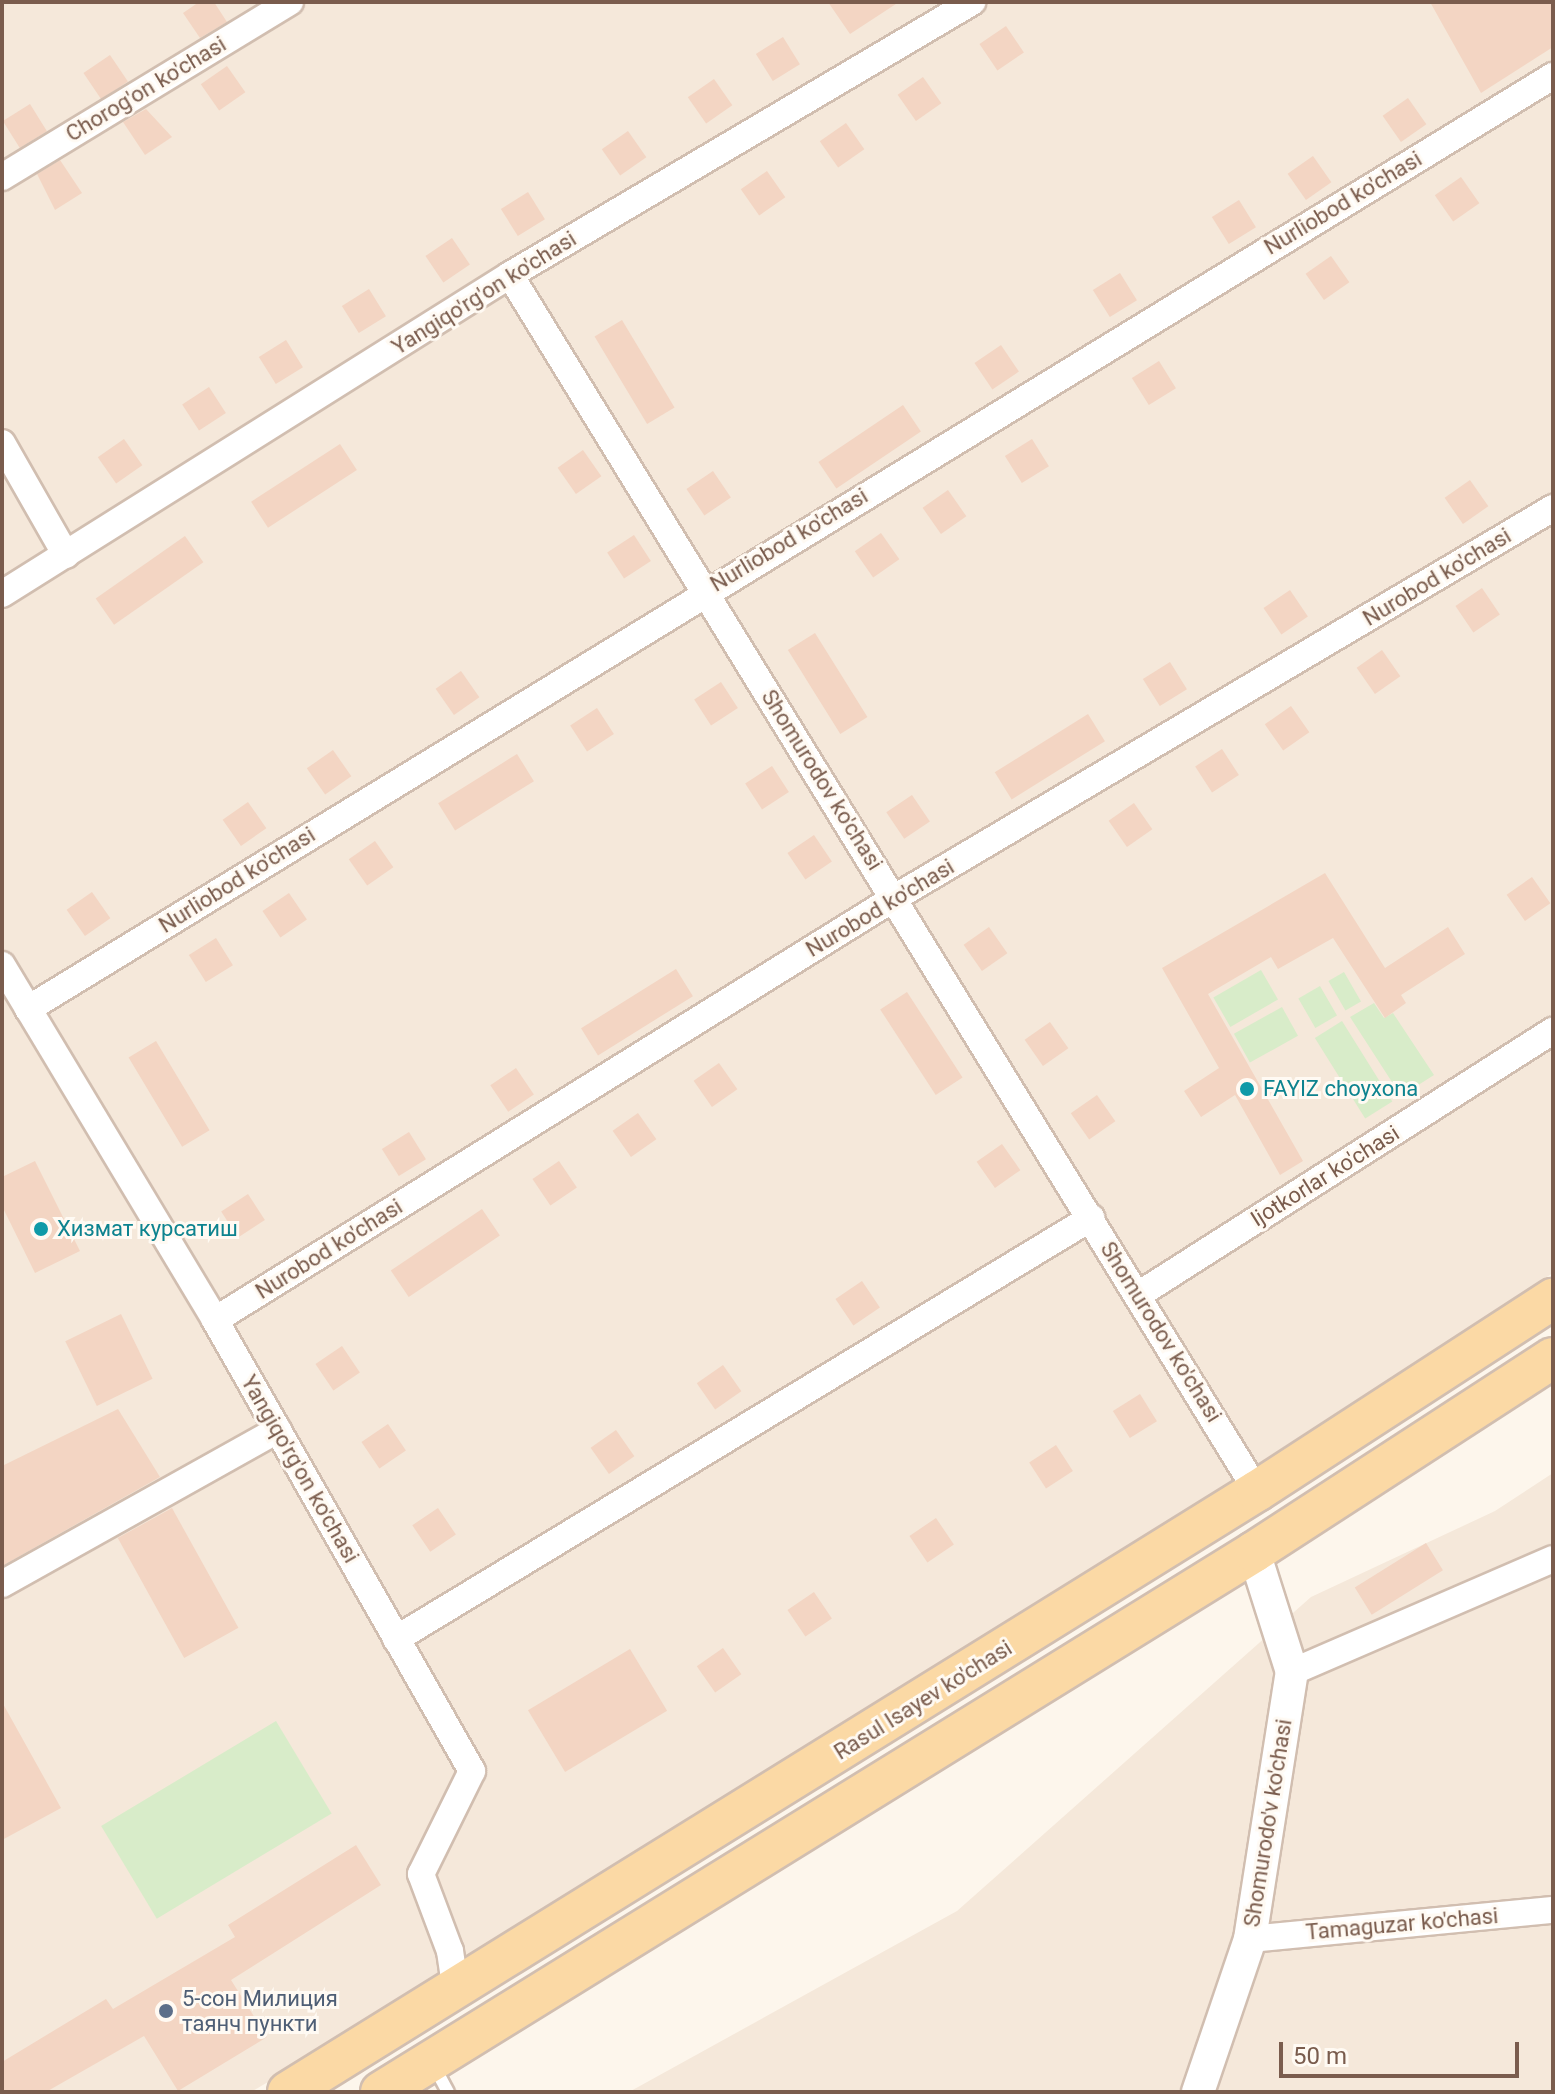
<!DOCTYPE html>
<html>
<head>
<meta charset="utf-8">
<style>
	body { margin:0 }
	#map { position:relative; width:1555px; height:2094px; overflow:hidden; background:#fdf6ec; font-family:Roboto,sans-serif }
	div>[style] { position:absolute }
	.residential>* { inset:0; background:#f5e8da }
	.green>* { inset:0; background:#d8ecc9; transform-origin:0 0 }
	.building>* { inset:0; background:#f3d5c3; transform-origin:0 0 }
	.roads { filter:drop-shadow(2px 0 #d1beb0) drop-shadow(-2px 0 #d1beb0) drop-shadow(0 2px #d1beb0) drop-shadow(0 -2px #d1beb0) }
	.service>* { height:12px; margin:-6px; padding:0 6px; transform-origin:6px; border-radius:6px; background:#fff }
	.minor>* { height:26px; margin:-13px; padding:0 13px; transform-origin:13px; border-radius:13px; background:#fff }
	.tertiary>* { height:32px; margin:-16px; padding:0 16px; transform-origin:16px; border-radius:16px; background:#fff }
	.primary>* { height:40px; margin:-20px; padding:0 20px; transform-origin:20px; border-radius:20px; background:#fbd9a5 }
	.dots>* { width:22px; height:22px; translate:-50% -50%; box-sizing:border-box; border:4px solid #fffaf3; border-radius:50% }
	span { translate:-50% -50%; white-space:nowrap; text-align:center; line-height:1.15; -webkit-text-stroke:6px #fffaf3; paint-order:stroke }
	.street-label { font-size:22px; color:#7a5c4d }
	.culture-label { font-size:22px; color:#0d838f }
	.left { translate:0 -50%; text-align:left }
	.service-label { font-size:22px; color:#4e5e75 }
	.frame { position:absolute; inset:0; border:4px solid #7a5c4d; pointer-events:none }
	.scale { position:absolute; left:1279px; top:2042px; width:240px; height:36px; box-sizing:border-box; border:4px solid #7a5c4d; border-top:0; padding-left:10px; font-size:24px; line-height:28px; white-space:nowrap; color:#7a5c4d; -webkit-text-stroke:6px #fffaf3; paint-order:stroke }
</style>
</head>
<body>
<div id="map">
	<div class="residential">
		<div style="clip-path:polygon(2px 2px,1553px 2px,1553px 1273px,1062px 1590px,436px 1983px,251px 2092px,2px 2092px)"></div>
		<div style="clip-path:polygon(1553px 1473px,1553px 2092px,629px 2092px,957px 1911px,1311px 1597px,1495px 1511px)"></div>
	</div>
	<div class="green">
		<div style="left:1261px;top:970px;width:34px;height:55px;rotate:60deg"></div>
		<div style="left:1344px;top:972px;width:34px;height:18px;rotate:60deg"></div>
		<div style="left:1320px;top:986px;width:34px;height:25px;rotate:60deg"></div>
		<div style="clip-path:polygon(1374px 1003px,1384px 1018px,1393px 1013px,1434px 1075px,1401px 1096px,1350px 1017px)"></div>
		<div style="left:1282px;top:1007px;width:33px;height:55px;rotate:61deg"></div>
		<div style="left:1342px;top:1021px;width:95px;height:32px;rotate:58deg"></div>
		<div style="left:276px;top:1721px;width:108px;height:204px;rotate:59deg"></div>
	</div>
	<div class="building">
		<div style="clip-path:polygon(199px 2px,214px 2px,227px 22px,200px 38px,183px 13px)"></div>
		<div style="clip-path:polygon(828px 2px,899px 2px,850px 34px)"></div>
		<div style="clip-path:polygon(1430px 2px,1553px 2px,1553px 47px,1481px 93px)"></div>
		<div style="left:1006px;top:26px;width:32px;height:32px;rotate:56deg"></div>
		<div style="left:783px;top:37px;width:32px;height:32px;rotate:58deg"></div>
		<div style="left:110px;top:55px;width:32px;height:32px;rotate:56deg"></div>
		<div style="left:227px;top:66px;width:32px;height:32px;rotate:55deg"></div>
		<div style="left:923px;top:77px;width:32px;height:31px;rotate:55deg"></div>
		<div style="left:714px;top:79px;width:32px;height:32px;rotate:55deg"></div>
		<div style="left:1408px;top:98px;width:32px;height:31px;rotate:55deg"></div>
		<div style="left:30px;top:104px;width:32px;height:32px;rotate:58deg"></div>
		<div style="clip-path:polygon(146px 109px,172px 137px,145px 155px,123px 122px)"></div>
		<div style="left:846px;top:123px;width:32px;height:32px;rotate:55deg"></div>
		<div style="left:628px;top:131px;width:32px;height:32px;rotate:55deg"></div>
		<div style="left:1313px;top:156px;width:32px;height:31px;rotate:55deg"></div>
		<div style="clip-path:polygon(60px 160px,82px 193px,55px 210px,37px 174px)"></div>
		<div style="left:767px;top:171px;width:32px;height:32px;rotate:55deg"></div>
		<div style="left:1461px;top:177px;width:32px;height:32px;rotate:55deg"></div>
		<div style="left:528px;top:192px;width:32px;height:32px;rotate:58deg"></div>
		<div style="left:1239px;top:200px;width:32px;height:32px;rotate:58deg"></div>
		<div style="left:452px;top:238px;width:32px;height:32px;rotate:56deg"></div>
		<div style="left:1331px;top:256px;width:32px;height:31px;rotate:55deg"></div>
		<div style="left:1120px;top:273px;width:32px;height:32px;rotate:58deg"></div>
		<div style="left:369px;top:289px;width:32px;height:32px;rotate:58deg"></div>
		<div style="left:622px;top:320px;width:102px;height:32px;rotate:59deg"></div>
		<div style="left:286px;top:340px;width:32px;height:32px;rotate:58deg"></div>
		<div style="left:1001px;top:345px;width:32px;height:32px;rotate:56deg"></div>
		<div style="left:1159px;top:361px;width:32px;height:32px;rotate:58deg"></div>
		<div style="left:209px;top:387px;width:31px;height:32px;rotate:57deg"></div>
		<div style="left:903px;top:405px;width:32px;height:102px;rotate:56deg"></div>
		<div style="left:124px;top:439px;width:32px;height:32px;rotate:55deg"></div>
		<div style="left:1032px;top:439px;width:32px;height:32px;rotate:58deg"></div>
		<div style="left:340px;top:444px;width:31px;height:106px;rotate:57deg"></div>
		<div style="left:583px;top:450px;width:32px;height:31px;rotate:55deg"></div>
		<div style="left:713px;top:471px;width:32px;height:32px;rotate:56deg"></div>
		<div style="left:1470px;top:480px;width:32px;height:31px;rotate:55deg"></div>
		<div style="left:948px;top:490px;width:32px;height:31px;rotate:55deg"></div>
		<div style="left:881px;top:533px;width:32px;height:32px;rotate:55deg"></div>
		<div style="left:634px;top:535px;width:31px;height:32px;rotate:57deg"></div>
		<div style="left:185px;top:536px;width:32px;height:109px;rotate:55deg"></div>
		<div style="left:1482px;top:588px;width:32px;height:32px;rotate:56deg"></div>
		<div style="left:1290px;top:590px;width:32px;height:32px;rotate:56deg"></div>
		<div style="left:815px;top:633px;width:99px;height:32px;rotate:58deg"></div>
		<div style="left:1382px;top:650px;width:32px;height:31px;rotate:55deg"></div>
		<div style="left:1170px;top:662px;width:32px;height:32px;rotate:58deg"></div>
		<div style="left:461px;top:671px;width:32px;height:31px;rotate:55deg"></div>
		<div style="left:721px;top:682px;width:31px;height:32px;rotate:57deg"></div>
		<div style="left:1291px;top:706px;width:32px;height:32px;rotate:55deg"></div>
		<div style="left:597px;top:708px;width:31px;height:32px;rotate:57deg"></div>
		<div style="left:1088px;top:714px;width:32px;height:110px;rotate:58deg"></div>
		<div style="left:1222px;top:749px;width:31px;height:32px;rotate:57deg"></div>
		<div style="left:333px;top:750px;width:32px;height:32px;rotate:55deg"></div>
		<div style="left:517px;top:754px;width:32px;height:93px;rotate:58deg"></div>
		<div style="left:772px;top:766px;width:31px;height:32px;rotate:57deg"></div>
		<div style="left:912px;top:795px;width:32px;height:31px;rotate:56deg"></div>
		<div style="left:248px;top:802px;width:32px;height:31px;rotate:55deg"></div>
		<div style="left:1134px;top:803px;width:32px;height:31px;rotate:55deg"></div>
		<div style="left:814px;top:835px;width:32px;height:32px;rotate:56deg"></div>
		<div style="left:375px;top:841px;width:32px;height:32px;rotate:55deg"></div>
		<div style="clip-path:polygon(1325px 873px,1385px 968px,1448px 927px,1465px 954px,1401px 995px,1406px 1003px,1385px 1018px,1333px 938px,1278px 969px,1271px 957px,1208px 994px,1303px 1161px,1280px 1175px,1235px 1095px,1201px 1117px,1184px 1091px,1219px 1068px,1162px 968px)"></div>
		<div style="left:1532px;top:877px;width:32px;height:31px;rotate:55deg"></div>
		<div style="left:92px;top:892px;width:32px;height:31px;rotate:55deg"></div>
		<div style="left:289px;top:893px;width:32px;height:32px;rotate:56deg"></div>
		<div style="left:989px;top:927px;width:32px;height:31px;rotate:55deg"></div>
		<div style="left:216px;top:938px;width:32px;height:32px;rotate:58deg"></div>
		<div style="left:676px;top:969px;width:32px;height:112px;rotate:58deg"></div>
		<div style="left:907px;top:992px;width:102px;height:32px;rotate:57deg"></div>
		<div style="left:1050px;top:1022px;width:32px;height:31px;rotate:55deg"></div>
		<div style="left:156px;top:1041px;width:104px;height:32px;rotate:59deg"></div>
		<div style="left:719px;top:1063px;width:32px;height:31px;rotate:55deg"></div>
		<div style="left:516px;top:1068px;width:32px;height:31px;rotate:56deg"></div>
		<div style="left:1097px;top:1095px;width:32px;height:32px;rotate:55deg"></div>
		<div style="left:638px;top:1113px;width:32px;height:31px;rotate:55deg"></div>
		<div style="left:409px;top:1132px;width:32px;height:32px;rotate:58deg"></div>
		<div style="left:1002px;top:1144px;width:32px;height:31px;rotate:55deg"></div>
		<div style="clip-path:polygon(35px 1161px,80px 1251px,35px 1273px,2px 1206px,2px 1177px)"></div>
		<div style="left:559px;top:1161px;width:32px;height:32px;rotate:56deg"></div>
		<div style="left:248px;top:1194px;width:31px;height:32px;rotate:57deg"></div>
		<div style="left:482px;top:1209px;width:32px;height:110px;rotate:56deg"></div>
		<div style="left:862px;top:1281px;width:32px;height:32px;rotate:56deg"></div>
		<div style="left:121px;top:1314px;width:72px;height:62px;rotate:64deg"></div>
		<div style="left:342px;top:1346px;width:32px;height:32px;rotate:56deg"></div>
		<div style="left:723px;top:1365px;width:32px;height:32px;rotate:55deg"></div>
		<div style="left:1140px;top:1394px;width:32px;height:32px;rotate:58deg"></div>
		<div style="clip-path:polygon(118px 1409px,160px 1477px,2px 1566px,2px 1466px)"></div>
		<div style="left:388px;top:1424px;width:32px;height:32px;rotate:56deg"></div>
		<div style="left:616px;top:1430px;width:32px;height:31px;rotate:55deg"></div>
		<div style="left:1056px;top:1445px;width:31px;height:32px;rotate:57deg"></div>
		<div style="left:172px;top:1508px;width:137px;height:62px;rotate:61deg"></div>
		<div style="left:438px;top:1508px;width:32px;height:31px;rotate:56deg"></div>
		<div style="left:936px;top:1518px;width:32px;height:32px;rotate:56deg"></div>
		<div style="left:1426px;top:1543px;width:32px;height:84px;rotate:58deg"></div>
		<div style="left:814px;top:1592px;width:32px;height:32px;rotate:56deg"></div>
		<div style="left:723px;top:1648px;width:32px;height:32px;rotate:55deg"></div>
		<div style="left:630px;top:1649px;width:72px;height:119px;rotate:59deg"></div>
		<div style="clip-path:polygon(2px 1702px,61px 1808px,2px 1840px)"></div>
		<div style="clip-path:polygon(356px 1845px,381px 1885px,231px 1980px,267px 2037px,178px 2091px,144px 2036px,46px 2092px,2px 2092px,2px 2062px,106px 1999px,113px 2009px,235px 1937px,228px 1925px)"></div>
	</div>
	<div class="roads">
		<div class="service">
			<div style="left:433px;top:2064px;width:32px;rotate:62deg"></div>
		</div>
		<div class="minor">
			<div style="left:2px;top:177px;width:337px;rotate:-31.3deg"></div>
			<div style="left:510px;top:275px;width:1427px;rotate:58.44deg"></div>
			<div style="left:2px;top:443px;width:129px;rotate:60.3deg"></div>
			<div style="left:2px;top:594px;width:600px;rotate:-32.13deg"></div>
			<div style="left:510px;top:275px;width:537px;rotate:-30.58deg"></div>
			<div style="left:2px;top:965px;width:414px;rotate:59deg"></div>
			<div style="left:215px;top:1320px;width:519px;rotate:60.32deg"></div>
			<div style="left:472px;top:1771px;width:115px;rotate:116.3deg"></div>
			<div style="left:421px;top:1874px;width:82px;rotate:69.4deg"></div>
			<div style="left:450px;top:1951px;width:41px;rotate:81.7deg"></div>
			<div style="left:28px;top:1009px;width:1788px;rotate:-31.46deg"></div>
			<div style="left:1138px;top:1295px;width:492px;rotate:-32.5deg"></div>
			<div style="left:215px;top:1320px;width:802px;rotate:-31.85deg"></div>
			<div style="left:896px;top:897px;width:764px;rotate:-30.63deg"></div>
			<div style="left:2px;top:1584px;width:316px;rotate:-29.2deg"></div>
			<div style="left:396px;top:1639px;width:813px;rotate:-31.21deg"></div>
			<div style="left:1292px;top:1672px;width:284px;rotate:-23.4deg"></div>
			<div style="left:1250px;top:1939px;width:304px;rotate:-5.5deg"></div>
		</div>
		<div class="tertiary">
			<div style="left:1198px;top:2092px;width:162px;rotate:-71.2deg"></div>
			<div style="left:1250px;top:1939px;width:270px;rotate:-81.1deg"></div>
			<div style="left:1292px;top:1672px;width:126px;rotate:-107.6deg"></div>
		</div>
		<div class="primary">
			<div style="left:288px;top:2092px;width:1140px;rotate:-31.81deg"></div>
			<div style="left:1257px;top:1491px;width:353px;rotate:-33deg"></div>
			<div style="left:381px;top:2092px;width:1027px;rotate:-31.74deg"></div>
			<div style="left:1254px;top:1552px;width:356px;rotate:-33deg"></div>
		</div>
	</div>
	<div class="dots">
		<div style="left:1247px;top:1089px;background:#0f9aa8"></div>
		<div style="left:41px;top:1229px;background:#0f9aa8"></div>
		<div style="left:166px;top:2011px;background:#5c6f8a"></div>
	</div>
	<div class="street-label">
		<span style="left:146px;top:89px;rotate:-31deg">Chorog'on ko'chasi</span>
		<span style="left:1343px;top:203px;rotate:-31deg">Nurliobod ko'chasi</span>
		<span style="left:484px;top:293px;rotate:-32deg">Yangiqo'rg'on ko'chasi</span>
		<span style="left:789px;top:540px;rotate:-31deg">Nurliobod ko'chasi</span>
		<span style="left:1437px;top:577px;rotate:-31deg">Nurobod ko'chasi</span>
		<span style="left:822px;top:780px;rotate:58deg">Shomurodov ko'chasi</span>
		<span style="left:237px;top:880px;rotate:-32deg">Nurliobod ko'chasi</span>
		<span style="left:880px;top:908px;rotate:-31deg">Nurobod ko'chasi</span>
		<span style="left:1325px;top:1176px;rotate:-32deg">Ijotkorlar ko'chasi</span>
		<span style="left:329px;top:1249px;rotate:-32deg">Nurobod ko'chasi</span>
		<span style="left:1161px;top:1332px;rotate:58deg">Shomurodov ko'chasi</span>
		<span style="left:300px;top:1469px;rotate:60deg">Yangiqo'rg'on ko'chasi</span>
		<span style="left:923px;top:1700px;rotate:-32deg">Rasul Isayev ko'chasi</span>
		<span style="left:1268px;top:1823px;rotate:-81deg">Shomurodo'v ko'chasi</span>
		<span style="left:1402px;top:1924px;rotate:-5deg">Tamaguzar ko'chasi</span>
	</div>
	<div class="culture-label">
		<span class="left" style="left:1263px;top:1089px">FAYIZ choyxona</span>
		<span class="left" style="left:57px;top:1229px">Хизмат курсатиш</span>
	</div>
	<div class="service-label">
		<span class="left" style="left:182px;top:2011px">5-сон Милиция<br>таянч пункти</span>
	</div>
	<div class="frame"></div>
	<div class="scale">50 m</div>
</div>
</body>
</html>
